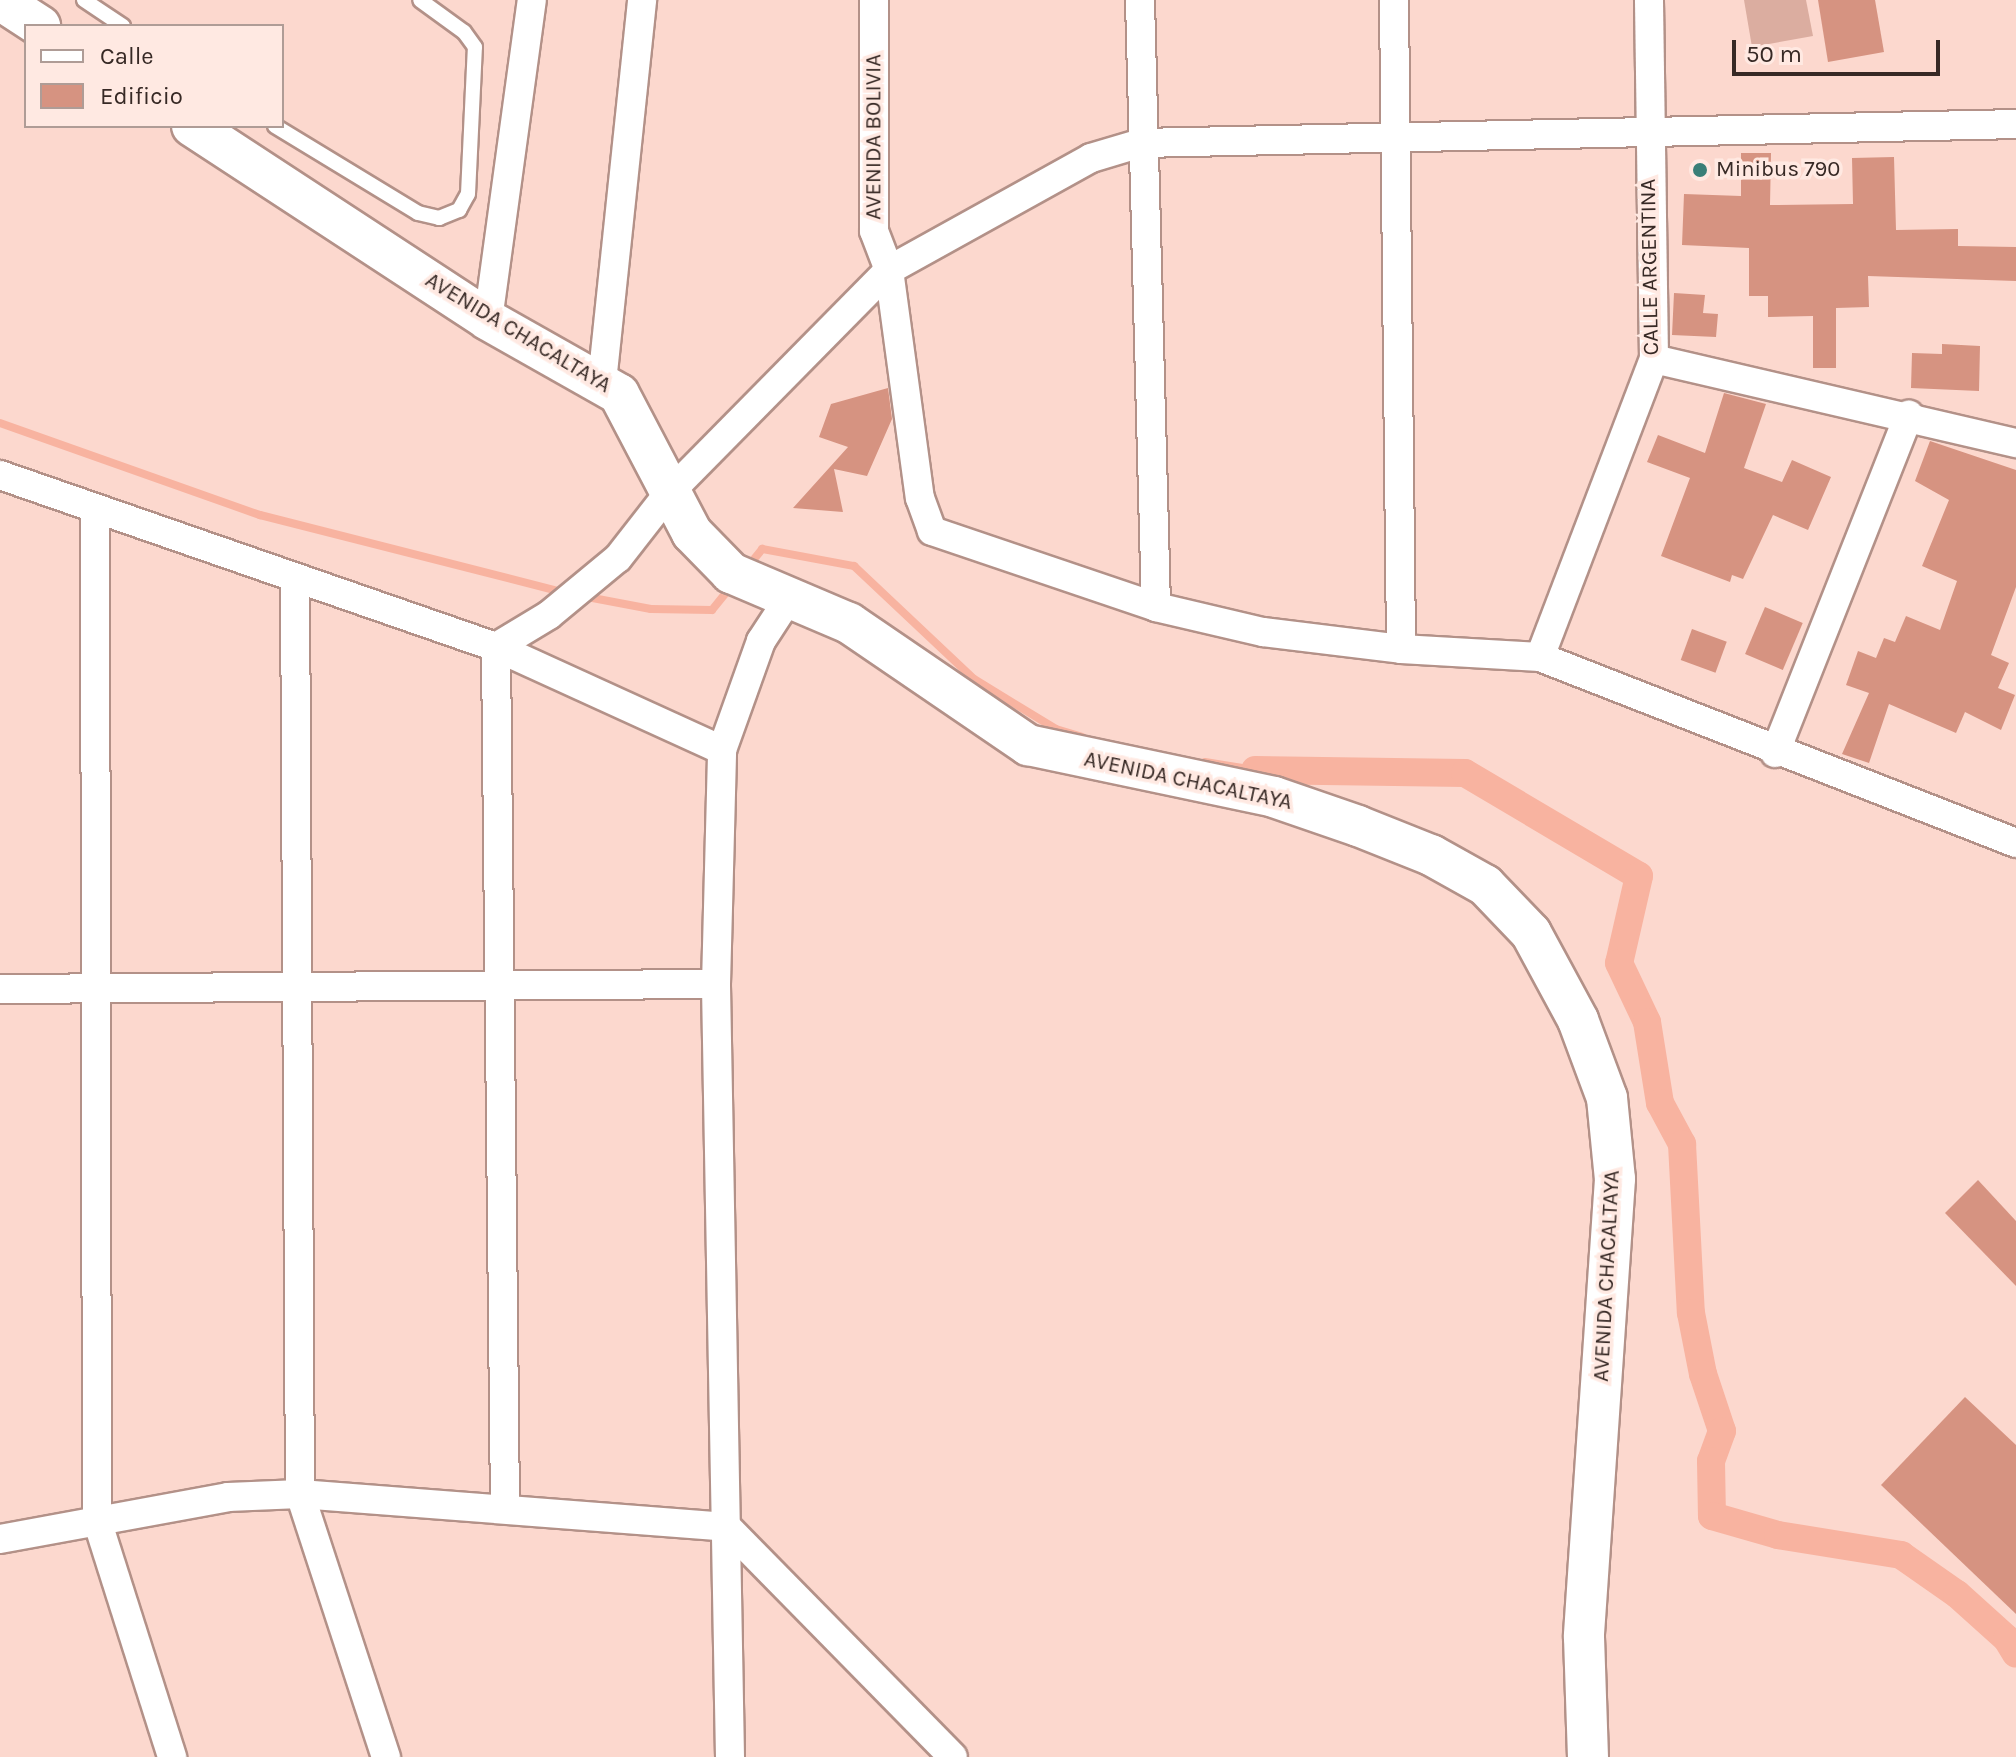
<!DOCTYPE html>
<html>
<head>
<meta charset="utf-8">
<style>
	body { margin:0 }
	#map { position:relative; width:2016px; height:1757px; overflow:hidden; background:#fcd8ce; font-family:Karla,sans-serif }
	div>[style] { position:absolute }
	.green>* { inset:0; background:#dbada0 }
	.stream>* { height:8px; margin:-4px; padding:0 4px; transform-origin:4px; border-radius:4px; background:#f8b3a0 }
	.canal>* { height:28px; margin:-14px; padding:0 14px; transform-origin:14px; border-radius:14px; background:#f8b3a0 }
	.building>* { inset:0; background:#d69381; transform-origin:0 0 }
	.roads { filter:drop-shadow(2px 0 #b39188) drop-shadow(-2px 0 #b39188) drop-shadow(0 2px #b39188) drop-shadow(0 -2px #b39188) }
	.lane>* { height:14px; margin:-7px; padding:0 7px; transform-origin:7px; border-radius:7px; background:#fff }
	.street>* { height:28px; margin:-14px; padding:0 14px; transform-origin:14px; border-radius:14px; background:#fff }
	.secondary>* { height:40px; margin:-20px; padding:0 20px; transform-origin:20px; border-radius:20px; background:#fff }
	.dots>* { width:22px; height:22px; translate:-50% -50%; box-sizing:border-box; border:4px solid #ffe9e2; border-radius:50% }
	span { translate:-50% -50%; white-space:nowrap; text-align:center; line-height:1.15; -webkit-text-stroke:7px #ffe9e2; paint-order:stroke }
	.street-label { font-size:22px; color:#372925 }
	.poi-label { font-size:22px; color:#372925 }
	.left { translate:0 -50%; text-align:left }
	.legend { position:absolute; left:24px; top:24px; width:260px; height:104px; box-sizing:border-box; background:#ffe9e2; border:2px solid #af9c96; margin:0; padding:10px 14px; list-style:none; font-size:24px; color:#372925 }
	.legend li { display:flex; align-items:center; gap:16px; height:40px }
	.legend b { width:40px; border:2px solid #af9c96 }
	.scale { position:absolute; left:1732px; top:40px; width:208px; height:36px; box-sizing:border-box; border:4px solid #372925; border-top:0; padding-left:10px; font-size:24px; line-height:28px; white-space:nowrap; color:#372925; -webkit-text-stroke:6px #ffe9e2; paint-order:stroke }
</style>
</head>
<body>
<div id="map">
	<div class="green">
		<div style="clip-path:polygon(1744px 0,1806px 0,1813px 36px,1752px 47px)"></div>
	</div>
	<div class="stream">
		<div style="left:0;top:423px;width:276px;rotate:19.5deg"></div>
		<div style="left:260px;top:515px;width:315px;rotate:14.3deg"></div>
		<div style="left:746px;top:569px;width:26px;rotate:-51deg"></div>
		<div style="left:762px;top:549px;width:94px;rotate:10.5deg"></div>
		<div style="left:854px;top:566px;width:165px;rotate:43.3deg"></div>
		<div style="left:974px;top:679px;width:96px;rotate:31.4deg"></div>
		<div style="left:1056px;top:729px;width:27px;rotate:17deg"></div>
		<div style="left:582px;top:596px;width:70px;rotate:10.7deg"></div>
		<div style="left:651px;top:609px;width:61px;rotate:0.9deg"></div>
		<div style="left:712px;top:610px;width:32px;rotate:-51deg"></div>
		<div style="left:1205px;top:762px;width:51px;rotate:9.1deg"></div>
	</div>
	<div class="canal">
		<div style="left:1255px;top:770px;width:210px;rotate:0.8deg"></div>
		<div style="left:1465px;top:773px;width:202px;rotate:30.6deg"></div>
		<div style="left:1639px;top:876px;width:89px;rotate:102.9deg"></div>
		<div style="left:1619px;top:963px;width:65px;rotate:64.6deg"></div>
		<div style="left:1647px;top:1022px;width:82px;rotate:80.9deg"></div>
		<div style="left:1660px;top:1103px;width:47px;rotate:61.8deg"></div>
		<div style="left:1682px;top:1144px;width:169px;rotate:87deg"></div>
		<div style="left:1691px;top:1313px;width:62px;rotate:78.9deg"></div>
		<div style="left:1703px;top:1374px;width:60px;rotate:71.6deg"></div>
		<div style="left:1722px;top:1431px;width:32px;rotate:110deg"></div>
		<div style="left:1711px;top:1461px;width:55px;rotate:89deg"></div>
		<div style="left:1712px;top:1516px;width:69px;rotate:16.1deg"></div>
		<div style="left:1778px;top:1535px;width:125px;rotate:9.2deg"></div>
		<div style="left:1901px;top:1555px;width:68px;rotate:34.9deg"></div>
		<div style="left:1957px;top:1594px;width:67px;rotate:42deg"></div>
		<div style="left:2007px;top:1639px;width:17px;rotate:59deg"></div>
	</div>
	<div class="building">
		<div style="clip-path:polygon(1818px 0,1875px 0,1884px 52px,1828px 62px)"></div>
		<div style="clip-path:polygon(1741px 153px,1771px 153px,1770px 205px,1853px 204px,1852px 158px,1894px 157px,1896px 230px,1958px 229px,1958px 246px,2016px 247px,2016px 281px,1868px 276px,1869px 307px,1836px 308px,1836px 368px,1813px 368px,1813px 316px,1768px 317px,1768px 296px,1749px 296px,1749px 248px,1682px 245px,1684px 194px,1741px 196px)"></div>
		<div style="clip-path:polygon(1674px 293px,1705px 295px,1703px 313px,1718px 314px,1716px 337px,1672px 335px)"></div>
		<div style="clip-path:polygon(1942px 344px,1980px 346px,1979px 391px,1911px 388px,1912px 353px,1942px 354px)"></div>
		<div style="clip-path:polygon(888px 388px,892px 419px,867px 476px,834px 469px,843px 512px,793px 508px,848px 447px,819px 437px,831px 404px)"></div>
		<div style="clip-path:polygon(1724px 393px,1766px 404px,1744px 468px,1782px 482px,1792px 460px,1831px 477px,1808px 530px,1773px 515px,1743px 579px,1732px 575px,1730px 582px,1661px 556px,1690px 478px,1647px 462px,1658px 435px,1705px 453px)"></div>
		<div style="clip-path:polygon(1930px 441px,2016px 470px,2016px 587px,1991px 655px,2009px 663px,1998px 688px,2015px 695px,2001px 730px,1965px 712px,1956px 733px,1889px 704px,1869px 763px,1842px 754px,1869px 693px,1846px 685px,1858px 651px,1876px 658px,1884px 638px,1895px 642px,1906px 616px,1940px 630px,1957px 581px,1922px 566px,1949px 500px,1915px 481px)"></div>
		<div style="left:1765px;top:607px;width:41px;height:51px;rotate:23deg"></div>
		<div style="left:1692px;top:629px;width:37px;height:33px;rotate:20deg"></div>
		<div style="clip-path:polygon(1978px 1180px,2016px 1221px,2016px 1286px,1945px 1213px)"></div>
		<div style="clip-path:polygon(1965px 1397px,2016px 1445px,2016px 1614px,1881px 1485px)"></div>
	</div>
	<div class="roads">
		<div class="lane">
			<div style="left:84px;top:0;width:47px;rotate:33.7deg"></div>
			<div style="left:275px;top:126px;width:167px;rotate:31.3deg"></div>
			<div style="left:418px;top:213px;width:22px;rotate:13deg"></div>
			<div style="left:439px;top:218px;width:22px;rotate:-22deg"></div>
			<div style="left:459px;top:210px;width:18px;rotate:-61deg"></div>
			<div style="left:468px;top:194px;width:147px;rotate:-87.3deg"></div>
			<div style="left:475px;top:47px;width:19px;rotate:-126deg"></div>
			<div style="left:464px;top:32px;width:54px;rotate:-144deg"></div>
		</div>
		<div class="street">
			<div style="left:874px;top:0;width:231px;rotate:90deg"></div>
			<div style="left:874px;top:231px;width:42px;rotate:69deg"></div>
			<div style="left:889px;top:270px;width:230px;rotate:82.3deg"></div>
			<div style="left:920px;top:498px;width:35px;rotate:70deg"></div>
			<div style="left:932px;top:531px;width:237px;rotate:18.7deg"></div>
			<div style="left:1156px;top:607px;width:110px;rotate:13.2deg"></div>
			<div style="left:1263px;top:632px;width:139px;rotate:7deg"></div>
			<div style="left:1401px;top:649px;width:139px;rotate:3.3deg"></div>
			<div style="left:1540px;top:657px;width:511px;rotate:21.34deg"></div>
			<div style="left:1140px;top:0;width:607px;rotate:88.49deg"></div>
			<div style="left:1394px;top:0;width:649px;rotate:89.38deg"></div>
			<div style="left:488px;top:320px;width:323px;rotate:-82.2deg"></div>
			<div style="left:1654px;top:359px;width:372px;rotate:13.1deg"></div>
			<div style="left:602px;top:382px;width:384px;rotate:-84deg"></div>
			<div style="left:0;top:475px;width:525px;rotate:19.13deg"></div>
			<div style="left:496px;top:647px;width:248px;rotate:24.5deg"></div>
			<div style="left:95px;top:509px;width:1011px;rotate:89.89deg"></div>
			<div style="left:97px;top:1520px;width:249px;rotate:72.4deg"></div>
			<div style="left:295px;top:581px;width:913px;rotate:89.69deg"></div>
			<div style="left:300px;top:1494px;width:277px;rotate:71.9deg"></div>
			<div style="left:1540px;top:657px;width:319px;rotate:-69.1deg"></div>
			<div style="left:1654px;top:359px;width:359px;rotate:-90.8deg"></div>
			<div style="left:1775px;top:753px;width:364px;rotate:-68.4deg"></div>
			<div style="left:0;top:989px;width:716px;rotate:-0.4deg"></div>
			<div style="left:505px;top:1509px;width:862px;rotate:-90.6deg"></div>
			<div style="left:496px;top:647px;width:62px;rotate:-31.1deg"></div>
			<div style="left:549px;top:615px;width:89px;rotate:-39.6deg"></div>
			<div style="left:618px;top:558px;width:81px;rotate:-52deg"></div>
			<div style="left:668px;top:494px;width:315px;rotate:-45.4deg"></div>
			<div style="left:889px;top:270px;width:231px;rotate:-29deg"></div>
			<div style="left:1091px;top:158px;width:52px;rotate:-16.7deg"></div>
			<div style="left:1141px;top:143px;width:875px;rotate:-1.24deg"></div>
			<div style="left:0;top:1539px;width:232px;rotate:-10.4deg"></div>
			<div style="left:228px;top:1497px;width:72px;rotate:-2.4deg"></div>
			<div style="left:300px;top:1494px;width:428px;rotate:4.4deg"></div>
			<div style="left:727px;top:1527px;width:322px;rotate:45.5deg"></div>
			<div style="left:730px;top:1757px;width:773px;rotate:-91.04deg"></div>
			<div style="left:716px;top:984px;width:234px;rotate:-88.5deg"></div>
			<div style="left:722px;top:750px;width:116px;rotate:-70.3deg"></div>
			<div style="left:761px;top:641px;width:51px;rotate:-56.9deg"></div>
		</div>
		<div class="secondary">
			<div style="left:0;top:0;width:48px;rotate:33deg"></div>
			<div style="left:192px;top:126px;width:354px;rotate:33.2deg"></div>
			<div style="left:488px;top:320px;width:150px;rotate:29.5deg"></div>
			<div style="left:619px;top:394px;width:157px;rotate:62.3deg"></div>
			<div style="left:692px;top:533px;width:56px;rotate:45.7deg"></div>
			<div style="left:731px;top:573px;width:128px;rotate:23deg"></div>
			<div style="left:849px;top:623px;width:217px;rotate:34.3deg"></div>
			<div style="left:1028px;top:745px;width:251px;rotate:11.9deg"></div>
			<div style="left:1274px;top:797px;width:89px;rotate:19deg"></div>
			<div style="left:1358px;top:826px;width:79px;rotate:21.7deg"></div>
			<div style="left:1431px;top:855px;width:62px;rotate:29.1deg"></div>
			<div style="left:1485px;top:885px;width:66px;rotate:46.2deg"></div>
			<div style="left:1531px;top:933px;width:99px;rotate:61.6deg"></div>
			<div style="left:1578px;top:1020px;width:83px;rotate:69.6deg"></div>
			<div style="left:1607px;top:1098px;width:81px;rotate:84.4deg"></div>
			<div style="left:1615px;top:1179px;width:459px;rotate:93.9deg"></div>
			<div style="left:1584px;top:1637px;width:120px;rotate:88.1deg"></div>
		</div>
	</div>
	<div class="dots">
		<div style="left:1700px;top:170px;background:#397f78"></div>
	</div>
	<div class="street-label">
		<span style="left:874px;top:137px;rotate:-90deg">AVENIDA BOLIVIA</span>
		<span style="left:1650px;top:267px;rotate:-91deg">CALLE ARGENTINA</span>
		<span style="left:518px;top:333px;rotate:31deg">AVENIDA CHACALTAYA</span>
		<span style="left:1188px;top:781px;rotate:12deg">AVENIDA CHACALTAYA</span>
		<span style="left:1607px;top:1276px;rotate:-87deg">AVENIDA CHACALTAYA</span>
	</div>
	<div class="poi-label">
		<span class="left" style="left:1716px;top:170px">Minibus 790</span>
	</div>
	<ul class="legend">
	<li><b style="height:10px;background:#fff"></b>Calle</li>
	<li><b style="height:22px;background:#d69381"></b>Edificio</li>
	</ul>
	<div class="scale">50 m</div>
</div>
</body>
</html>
